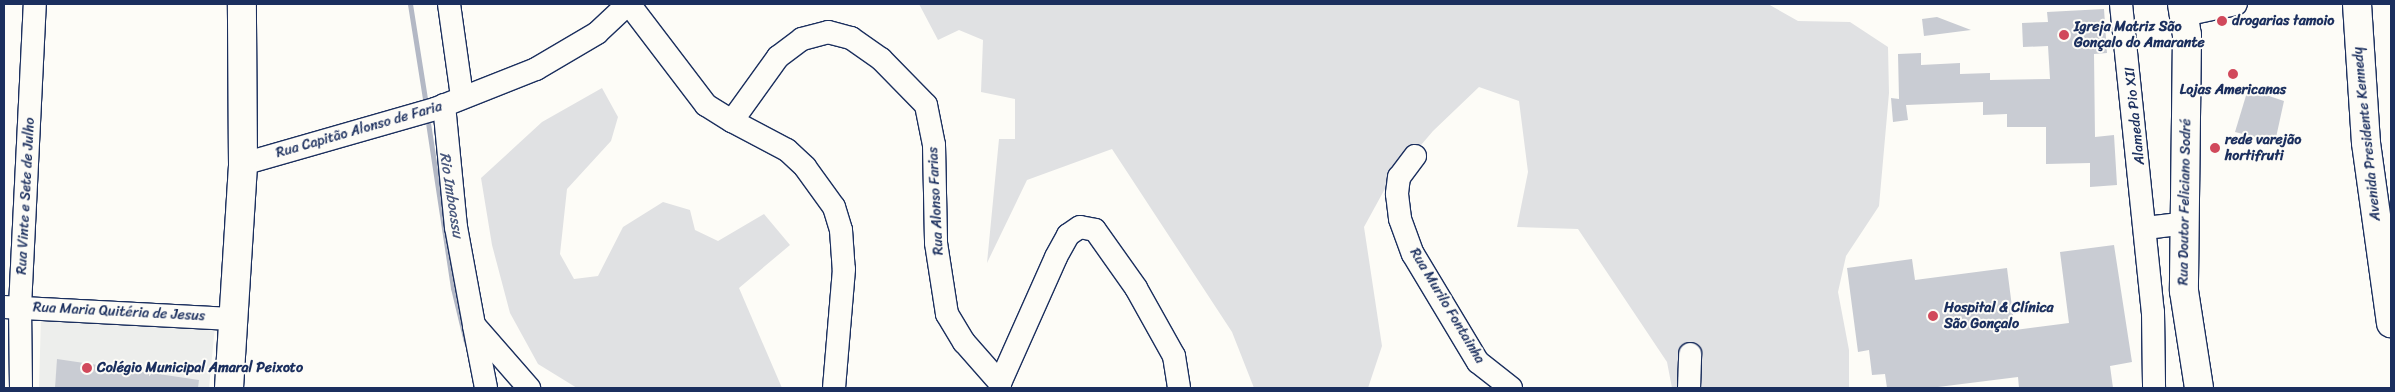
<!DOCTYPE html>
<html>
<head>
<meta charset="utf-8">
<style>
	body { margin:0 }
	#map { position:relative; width:2395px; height:392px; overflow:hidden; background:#fdfcf7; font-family:Sriracha,sans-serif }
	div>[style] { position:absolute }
	.built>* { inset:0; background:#edeeec }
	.green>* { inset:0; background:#e0e1e3 }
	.stream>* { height:5px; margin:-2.5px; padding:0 2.5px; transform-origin:2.5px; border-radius:2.5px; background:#b3b8c5 }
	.building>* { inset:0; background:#c9ccd3 }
	.roads { filter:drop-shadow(1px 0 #1b2f5e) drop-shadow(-1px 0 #1b2f5e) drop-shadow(0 1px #1b2f5e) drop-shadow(0 -1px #1b2f5e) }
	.minor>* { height:22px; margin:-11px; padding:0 11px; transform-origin:11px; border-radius:11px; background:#fdfcf7 }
	.major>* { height:28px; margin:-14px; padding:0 14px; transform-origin:14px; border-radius:14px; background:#fdfcf7 }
	.dots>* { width:14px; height:14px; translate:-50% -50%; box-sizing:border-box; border:2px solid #fdfcf7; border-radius:50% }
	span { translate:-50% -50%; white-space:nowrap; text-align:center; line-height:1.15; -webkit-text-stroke:4px #fdfcf7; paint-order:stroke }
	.poi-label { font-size:14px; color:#1b2f5e; font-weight:700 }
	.left { translate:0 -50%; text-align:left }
	.street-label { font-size:14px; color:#1b2f5e }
	.water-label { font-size:15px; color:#49587d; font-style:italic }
	.frame { position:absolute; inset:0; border:5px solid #1b2f5e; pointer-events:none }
</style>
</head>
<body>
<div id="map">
	<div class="built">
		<div style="clip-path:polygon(41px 316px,215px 326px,209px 388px,39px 388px)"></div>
	</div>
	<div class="green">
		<div style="clip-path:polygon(919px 4px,1768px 4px,1798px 21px,1850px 22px,1888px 47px,1889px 93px,1879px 206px,1846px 256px,1838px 292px,1849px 350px,1849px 388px,1672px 388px,1667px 362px,1578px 229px,1517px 227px,1528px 172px,1519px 101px,1479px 87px,1433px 131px,1387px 185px,1364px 227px,1382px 346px,1368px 388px,1254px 388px,1232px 332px,1112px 149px,1027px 180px,987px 263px,999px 139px,1015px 139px,1015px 99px,981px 92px,983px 40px,959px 30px,938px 40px)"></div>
		<div style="clip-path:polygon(602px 88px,618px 117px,611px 141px,567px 189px,560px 254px,574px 279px,598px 276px,623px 227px,663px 202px,690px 210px,695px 230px,718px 241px,764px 214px,790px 245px,739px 288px,782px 388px,577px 388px,538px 364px,510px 313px,492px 245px,481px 178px,542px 122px)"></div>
	</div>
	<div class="stream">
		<div style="left:410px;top:4px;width:102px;rotate:81deg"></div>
		<div style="left:427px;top:116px;width:174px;rotate:81.4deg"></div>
		<div style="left:453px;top:288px;width:56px;rotate:76.5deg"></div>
	</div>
	<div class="building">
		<div style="clip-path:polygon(2104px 9px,2107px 53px,2094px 54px,2095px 137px,2114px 135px,2117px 185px,2090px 187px,2090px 163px,2046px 164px,2046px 127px,2007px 127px,2007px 114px,1983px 115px,1983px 102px,1906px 105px,1908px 120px,1893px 122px,1891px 98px,1899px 99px,1898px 54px,1921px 53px,1921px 65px,1960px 63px,1960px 74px,1990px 73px,1990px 80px,2050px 79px,2048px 46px,2023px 47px,2022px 23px,2048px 22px,2047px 12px)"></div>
		<div style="clip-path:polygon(1937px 17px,1971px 30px,1924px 36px,1922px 19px)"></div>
		<div style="clip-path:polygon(2248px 89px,2284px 101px,2275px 142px,2235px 132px)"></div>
		<div style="clip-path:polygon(2114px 245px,2132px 362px,2110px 366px,2113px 388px,2019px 388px,2018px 377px,1930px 388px,1887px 388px,1885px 374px,1872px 375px,1869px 350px,1858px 352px,1847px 268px,1912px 259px,1915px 280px,2007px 268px,2015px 330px,2069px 323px,2060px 252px)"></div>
		<div style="clip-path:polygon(57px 359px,199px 380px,198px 388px,55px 388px)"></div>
	</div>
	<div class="roads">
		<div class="minor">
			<div style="left:449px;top:4px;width:93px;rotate:82deg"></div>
			<div style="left:629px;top:4px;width:127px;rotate:52.7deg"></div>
			<div style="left:706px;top:105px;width:31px;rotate:32deg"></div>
			<div style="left:732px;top:121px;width:79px;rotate:-54.3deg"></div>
			<div style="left:778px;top:57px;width:30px;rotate:-37deg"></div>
			<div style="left:802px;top:39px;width:27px;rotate:-15deg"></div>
			<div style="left:828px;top:32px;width:24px;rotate:15deg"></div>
			<div style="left:851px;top:38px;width:37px;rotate:35deg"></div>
			<div style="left:881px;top:59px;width:64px;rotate:45.6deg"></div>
			<div style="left:926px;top:105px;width:41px;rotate:78.7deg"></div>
			<div style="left:934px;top:145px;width:98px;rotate:88.8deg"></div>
			<div style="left:936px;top:243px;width:72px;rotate:81.2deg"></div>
			<div style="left:947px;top:314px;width:33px;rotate:59deg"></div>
			<div style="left:964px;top:342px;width:55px;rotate:48.7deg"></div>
			<div style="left:1000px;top:383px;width:138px;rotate:-66deg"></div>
			<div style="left:1056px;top:257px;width:25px;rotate:-61deg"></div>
			<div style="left:1068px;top:235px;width:14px;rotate:-34deg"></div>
			<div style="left:1080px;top:227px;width:15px;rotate:11deg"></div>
			<div style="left:1095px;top:230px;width:71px;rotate:54.7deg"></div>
			<div style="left:1136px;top:288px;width:78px;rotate:60.8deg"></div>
			<div style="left:1174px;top:356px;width:32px;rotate:81deg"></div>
			<div style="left:2121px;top:4px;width:310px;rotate:84.1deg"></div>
			<div style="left:2153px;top:312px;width:76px;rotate:89.2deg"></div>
			<div style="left:2184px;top:15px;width:53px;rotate:-11.9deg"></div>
			<div style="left:444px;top:105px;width:123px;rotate:84.4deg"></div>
			<div style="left:456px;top:227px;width:100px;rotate:79.6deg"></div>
			<div style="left:474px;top:325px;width:84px;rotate:48.9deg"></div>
			<div style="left:732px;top:121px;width:62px;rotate:27.8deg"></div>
			<div style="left:787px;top:150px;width:25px;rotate:43deg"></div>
			<div style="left:805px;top:167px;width:49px;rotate:54.1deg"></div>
			<div style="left:834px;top:207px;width:24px;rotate:73deg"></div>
			<div style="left:841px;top:230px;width:39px;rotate:86deg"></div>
			<div style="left:844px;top:269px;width:119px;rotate:94.8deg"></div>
			<div style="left:1415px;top:156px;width:26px;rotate:127deg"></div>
			<div style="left:1399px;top:177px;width:17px;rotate:97deg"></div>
			<div style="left:1397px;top:194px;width:25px;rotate:83deg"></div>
			<div style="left:1400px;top:219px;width:37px;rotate:70deg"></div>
			<div style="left:1413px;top:254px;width:126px;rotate:59deg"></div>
			<div style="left:1478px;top:362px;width:42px;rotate:38.2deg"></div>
			<div style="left:243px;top:164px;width:200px;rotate:-16deg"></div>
			<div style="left:435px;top:109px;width:109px;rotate:-21.6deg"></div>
			<div style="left:536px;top:69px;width:71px;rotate:-30.5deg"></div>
			<div style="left:597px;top:33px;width:42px;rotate:-43.1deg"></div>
			<div style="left:2146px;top:228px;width:38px;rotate:-7deg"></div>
			<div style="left:4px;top:307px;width:231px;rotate:3deg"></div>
			<div style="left:474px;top:326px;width:63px;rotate:79deg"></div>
			<div style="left:21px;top:388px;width:81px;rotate:-90.7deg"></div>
			<div style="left:20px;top:307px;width:303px;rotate:-87.2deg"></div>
			<div style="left:1689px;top:388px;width:34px;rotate:-88deg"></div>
		</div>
		<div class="major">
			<div style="left:2182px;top:4px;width:31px;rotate:81deg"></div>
			<div style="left:2187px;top:35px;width:256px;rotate:90.7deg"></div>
			<div style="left:2184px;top:291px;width:98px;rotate:81.2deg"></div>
			<div style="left:2357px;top:4px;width:139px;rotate:86.3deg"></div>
			<div style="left:2366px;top:143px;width:182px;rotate:82.1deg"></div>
			<div style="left:229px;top:388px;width:224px;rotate:-86.4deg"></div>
			<div style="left:243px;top:164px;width:160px;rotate:-90.4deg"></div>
		</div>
	</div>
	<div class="dots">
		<div style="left:2222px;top:21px;background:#d1495b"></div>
		<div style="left:2064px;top:35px;background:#d1495b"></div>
		<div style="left:2233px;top:74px;background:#d1495b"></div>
		<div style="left:2215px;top:148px;background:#d1495b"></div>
		<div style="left:1933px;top:316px;background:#d1495b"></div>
		<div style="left:87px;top:368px;background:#d1495b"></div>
	</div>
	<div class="poi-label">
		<span class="left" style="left:2232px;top:21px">drogarias tamoio</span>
		<span class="left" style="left:2074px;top:35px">Igreja Matriz São<br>Gonçalo do Amarante</span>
		<span style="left:2233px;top:90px">Lojas Americanas</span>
		<span class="left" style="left:2225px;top:148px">rede varejão<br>hortifruti</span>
		<span class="left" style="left:1944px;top:316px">Hospital &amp; Clínica<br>São Gonçalo</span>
		<span class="left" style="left:97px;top:368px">Colégio Municipal Amaral Peixoto</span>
	</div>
	<div class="street-label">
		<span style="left:2135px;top:116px;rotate:-96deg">Alameda Pio XII</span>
		<span style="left:359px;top:130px;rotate:-16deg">Rua Capitão Alonso de Faria</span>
		<span style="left:2367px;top:134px;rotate:-96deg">Avenida Presidente Kennedy</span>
		<span style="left:26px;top:196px;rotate:-87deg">Rua Vinte e Sete de Julho</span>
		<span style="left:936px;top:201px;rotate:-93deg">Rua Alonso Farias</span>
		<span style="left:2185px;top:202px;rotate:-89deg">Rua Doutor Feliciano Sodré</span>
		<span style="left:1447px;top:306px;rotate:59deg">Rua Murilo Fontainha</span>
		<span style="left:119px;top:312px;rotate:3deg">Rua Maria Quitéria de Jesus</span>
	</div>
	<div class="water-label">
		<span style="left:451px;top:195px;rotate:81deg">Rio Imboassu</span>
	</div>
	<div class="frame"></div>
</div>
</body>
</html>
